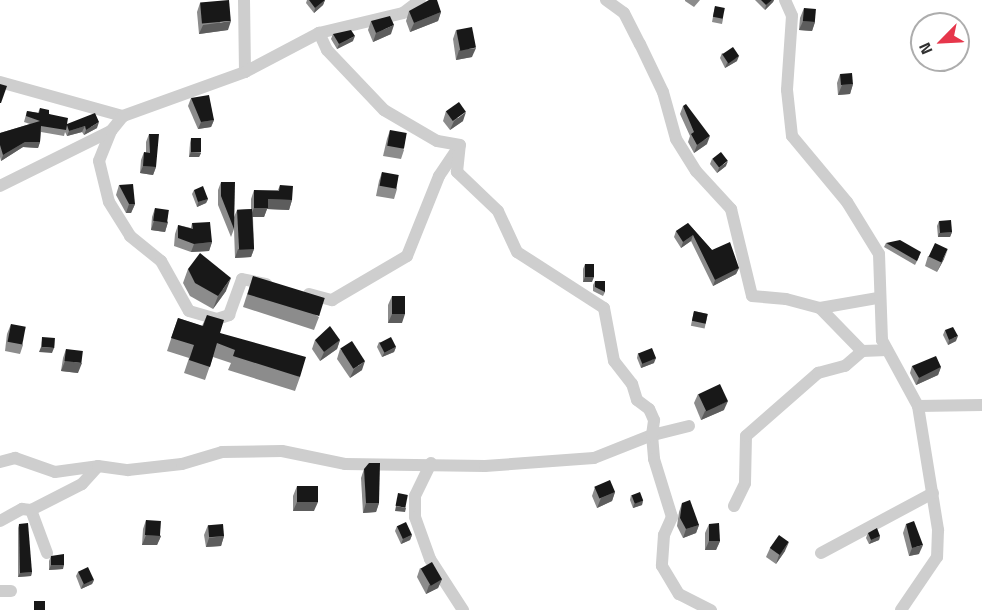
<!DOCTYPE html>
<html>
<head>
<meta charset="utf-8">
<style>
	body { margin:0 }
	#map { position:relative; width:982px; height:610px; overflow:hidden; background:#fff; font-family:"Titillium Web",sans-serif }
	div>[style] { position:absolute }
	.minor>* { height:12px; margin:-6px; padding:0 6px; transform-origin:6px; border-radius:6px; background:#cecece }
	.wall>* { inset:0; background:#8c8c8c; transform-origin:0 0 }
	.shaded-wall>* { inset:0; background:#5d5d5d }
	.building>* { inset:0; background:#181818; transform-origin:0 0 }
	span { translate:-50% -50%; white-space:nowrap; text-align:center; line-height:1.15; -webkit-text-stroke:6px #fff; paint-order:stroke }
	.north { position:absolute; left:910px; top:12px; width:60px; height:60px; box-sizing:border-box; background:#fff; border:2px solid #adadad; border-radius:50%; rotate:246deg; font-size:16px; font-weight:700; line-height:24px; text-align:center; color:#313131 }
	.north::after { content:''; display:block; margin:auto; width:21px; height:27px; background:#e6364b; clip-path:polygon(50% 0,100% 100%,50% 72%,0 100%) }
</style>
</head>
<body>
<div id="map">
	<div class="minor">
		<div style="left:244px;top:0;width:72px;rotate:89.2deg"></div>
		<div style="left:606px;top:0;width:22px;rotate:36deg"></div>
		<div style="left:624px;top:13px;width:35px;rotate:63deg"></div>
		<div style="left:640px;top:44px;width:53px;rotate:64.4deg"></div>
		<div style="left:663px;top:92px;width:49px;rotate:74.5deg"></div>
		<div style="left:676px;top:139px;width:38px;rotate:58deg"></div>
		<div style="left:696px;top:171px;width:52px;rotate:47.4deg"></div>
		<div style="left:731px;top:209px;width:89px;rotate:76.4deg"></div>
		<div style="left:752px;top:296px;width:34px;rotate:5deg"></div>
		<div style="left:786px;top:299px;width:35px;rotate:15deg"></div>
		<div style="left:820px;top:308px;width:59px;rotate:-9.8deg"></div>
		<div style="left:785px;top:0;width:17px;rotate:66deg"></div>
		<div style="left:792px;top:16px;width:74px;rotate:93.9deg"></div>
		<div style="left:787px;top:90px;width:46px;rotate:83.8deg"></div>
		<div style="left:792px;top:136px;width:86px;rotate:50.2deg"></div>
		<div style="left:847px;top:202px;width:61px;rotate:58.4deg"></div>
		<div style="left:879px;top:254px;width:86px;rotate:88deg"></div>
		<div style="left:882px;top:340px;width:75px;rotate:61.4deg"></div>
		<div style="left:918px;top:406px;width:126px;rotate:80.8deg"></div>
		<div style="left:938px;top:530px;width:27px;rotate:92deg"></div>
		<div style="left:937px;top:557px;width:64px;rotate:124.2deg"></div>
		<div style="left:0;top:82px;width:128px;rotate:15.5deg"></div>
		<div style="left:111px;top:131px;width:32px;rotate:112deg"></div>
		<div style="left:99px;top:161px;width:42px;rotate:76.3deg"></div>
		<div style="left:109px;top:202px;width:40px;rotate:58deg"></div>
		<div style="left:130px;top:236px;width:40px;rotate:39deg"></div>
		<div style="left:161px;top:261px;width:57px;rotate:60.8deg"></div>
		<div style="left:189px;top:311px;width:29px;rotate:16deg"></div>
		<div style="left:217px;top:319px;width:13px;rotate:-18deg"></div>
		<div style="left:229px;top:315px;width:38px;rotate:-70deg"></div>
		<div style="left:242px;top:279px;width:25px;rotate:12deg"></div>
		<div style="left:0;top:186px;width:124px;rotate:-26.4deg"></div>
		<div style="left:111px;top:131px;width:19px;rotate:-51deg"></div>
		<div style="left:123px;top:116px;width:130px;rotate:-19.8deg"></div>
		<div style="left:245px;top:72px;width:84px;rotate:-27.8deg"></div>
		<div style="left:319px;top:33px;width:86px;rotate:-13.4deg"></div>
		<div style="left:403px;top:13px;width:21px;rotate:-37deg"></div>
		<div style="left:309px;top:294px;width:24px;rotate:15deg"></div>
		<div style="left:332px;top:300px;width:87px;rotate:-30.4deg"></div>
		<div style="left:407px;top:256px;width:86px;rotate:-68.2deg"></div>
		<div style="left:439px;top:176px;width:34px;rotate:-56deg"></div>
		<div style="left:820px;top:308px;width:60px;rotate:45.7deg"></div>
		<div style="left:862px;top:351px;width:25px;rotate:-2deg"></div>
		<div style="left:918px;top:406px;width:64px;rotate:-0.9deg"></div>
		<div style="left:689px;top:426px;width:38px;rotate:166deg"></div>
		<div style="left:652px;top:435px;width:24px;rotate:85deg"></div>
		<div style="left:654px;top:459px;width:61px;rotate:72.8deg"></div>
		<div style="left:672px;top:517px;width:20px;rotate:114deg"></div>
		<div style="left:664px;top:535px;width:31px;rotate:94deg"></div>
		<div style="left:662px;top:566px;width:33px;rotate:59deg"></div>
		<div style="left:679px;top:594px;width:36px;rotate:27deg"></div>
		<div style="left:0;top:462px;width:16px;rotate:-15deg"></div>
		<div style="left:15px;top:458px;width:42px;rotate:19.3deg"></div>
		<div style="left:55px;top:472px;width:43px;rotate:-7.9deg"></div>
		<div style="left:431px;top:463px;width:37px;rotate:116deg"></div>
		<div style="left:415px;top:496px;width:21px;rotate:90deg"></div>
		<div style="left:415px;top:517px;width:45px;rotate:70.3deg"></div>
		<div style="left:430px;top:559px;width:61px;rotate:57.1deg"></div>
		<div style="left:734px;top:506px;width:25px;rotate:-64deg"></div>
		<div style="left:745px;top:483px;width:47px;rotate:-88.8deg"></div>
		<div style="left:746px;top:436px;width:96px;rotate:-41.2deg"></div>
		<div style="left:818px;top:373px;width:28px;rotate:-15deg"></div>
		<div style="left:845px;top:366px;width:23px;rotate:-41deg"></div>
		<div style="left:0;top:521px;width:25px;rotate:-29deg"></div>
		<div style="left:22px;top:509px;width:9px;rotate:6deg"></div>
		<div style="left:47px;top:553px;width:46px;rotate:-110.4deg"></div>
		<div style="left:31px;top:510px;width:57px;rotate:-27deg"></div>
		<div style="left:82px;top:484px;width:24px;rotate:-48deg"></div>
		<div style="left:98px;top:466px;width:30px;rotate:8deg"></div>
		<div style="left:128px;top:470px;width:54px;rotate:-6.3deg"></div>
		<div style="left:182px;top:464px;width:42px;rotate:-16.7deg"></div>
		<div style="left:222px;top:452px;width:60px;rotate:-1deg"></div>
		<div style="left:282px;top:451px;width:64px;rotate:11.7deg"></div>
		<div style="left:345px;top:464px;width:140px;rotate:0.8deg"></div>
		<div style="left:485px;top:466px;width:109px;rotate:-4.2deg"></div>
		<div style="left:594px;top:458px;width:62px;rotate:-21.6deg"></div>
		<div style="left:652px;top:435px;width:15px;rotate:-82deg"></div>
		<div style="left:654px;top:420px;width:12px;rotate:-114deg"></div>
		<div style="left:649px;top:409px;width:15px;rotate:-143deg"></div>
		<div style="left:637px;top:400px;width:17px;rotate:-107deg"></div>
		<div style="left:632px;top:384px;width:29px;rotate:-128deg"></div>
		<div style="left:614px;top:361px;width:54px;rotate:-100.7deg"></div>
		<div style="left:604px;top:308px;width:103px;rotate:-147.2deg"></div>
		<div style="left:517px;top:252px;width:45px;rotate:-114.9deg"></div>
		<div style="left:498px;top:211px;width:57px;rotate:-136.4deg"></div>
		<div style="left:457px;top:172px;width:27px;rotate:-84deg"></div>
		<div style="left:460px;top:145px;width:23px;rotate:-170deg"></div>
		<div style="left:437px;top:141px;width:61px;rotate:-149.7deg"></div>
		<div style="left:384px;top:110px;width:83px;rotate:-133.5deg"></div>
		<div style="left:327px;top:50px;width:19px;rotate:-115deg"></div>
		<div style="left:821px;top:553px;width:127px;rotate:-28.2deg"></div>
		<div style="left:0;top:591px;width:11px"></div>
	</div>
	<div class="wall">
		<div style="clip-path:polygon(307px 0,325px 0,323px 5px,314px 13px,306px 3px)"></div>
		<div style="clip-path:polygon(685px 0,700px 0,694px 7px,685px 1px)"></div>
		<div style="clip-path:polygon(755px 0,774px 0,773px 2px,765px 10px)"></div>
		<div style="clip-path:polygon(200px 3px,228px 30px,199px 34px,197px 12px)"></div>
		<div style="clip-path:polygon(715px 6px,723px 19px,722px 24px,712px 22px)"></div>
		<div style="clip-path:polygon(804px 8px,815px 22px,812px 31px,799px 30px,800px 18px)"></div>
		<div style="clip-path:polygon(409px 11px,441px 12px,438px 21px,410px 32px,406px 21px)"></div>
		<div style="clip-path:polygon(371px 21px,391px 34px,373px 42px,368px 30px)"></div>
		<div style="clip-path:polygon(456px 30px,472px 57px,456px 60px,453px 39px)"></div>
		<div style="clip-path:polygon(333px 34px,353px 41px,337px 49px,331px 39px)"></div>
		<div style="clip-path:polygon(722px 53px,737px 61px,725px 68px,720px 58px)"></div>
		<div style="clip-path:polygon(840px 74px,853px 84px,850px 94px,838px 95px,837px 83px)"></div>
		<div style="clip-path:polygon(191px 98px,214px 120px,211px 127px,198px 129px,188px 106px)"></div>
		<div style="clip-path:polygon(683px 106px,707px 144px,694px 153px,688px 142px,690px 136px,680px 114px)"></div>
		<div style="clip-path:polygon(40px 108px,49px 114px,67px 124px,97px 128px,84px 135px,82px 132px,67px 136px,65px 132px,64px 136px,41px 132px,40px 142px,38px 148px,23px 147px,1px 161px,0 157px,0 133px,30px 124px,24px 122px,27px 111px,38px 113px)"></div>
		<div style="clip-path:polygon(446px 111px,463px 121px,450px 130px,443px 121px)"></div>
		<div style="clip-path:polygon(390px 130px,404px 150px,401px 159px,383px 156px,387px 139px)"></div>
		<div style="clip-path:polygon(149px 134px,156px 167px,153px 175px,140px 173px,141px 160px,144px 152px,146px 153px,146px 142px)"></div>
		<div style="clip-path:polygon(191px 138px,201px 153px,199px 157px,189px 157px,190px 143px)"></div>
		<div style="clip-path:polygon(712px 159px,726px 166px,717px 173px,710px 164px)"></div>
		<div style="clip-path:polygon(382px 172px,397px 189px,394px 199px,376px 196px,379px 181px)"></div>
		<div style="clip-path:polygon(221px 182px,234px 217px,237px 210px,251px 209px,251px 199px,254px 190px,278px 190px,280px 185px,292px 200px,289px 210px,267px 209px,264px 217px,253px 217px,254px 249px,251px 257px,235px 258px,234px 229px,231px 237px,218px 205px,218px 190px)"></div>
		<div style="clip-path:polygon(119px 185px,135px 204px,131px 213px,126px 213px,116px 195px)"></div>
		<div style="clip-path:polygon(194px 190px,208px 199px,206px 203px,197px 207px,192px 194px)"></div>
		<div style="clip-path:polygon(155px 208px,168px 222px,165px 232px,151px 230px,152px 217px)"></div>
		<div style="clip-path:polygon(939px 221px,952px 232px,950px 237px,938px 237px,937px 226px)"></div>
		<div style="clip-path:polygon(192px 223px,212px 242px,209px 251px,191px 252px,174px 246px,175px 234px,178px 225px,191px 228px)"></div>
		<div style="clip-path:polygon(688px 223px,712px 250px,739px 268px,736px 274px,713px 286px,691px 241px,681px 248px,674px 237px,676px 231px)"></div>
		<div style="clip-path:polygon(886px 243px,919px 257px,915px 265px,884px 247px)"></div>
		<div style="clip-path:polygon(928px 256px,944px 259px,937px 272px,925px 266px)"></div>
		<div style="clip-path:polygon(585px 264px,592px 282px,583px 282px,583px 269px)"></div>
		<div style="clip-path:polygon(188px 269px,226px 291px,213px 309px,190px 296px,183px 283px)"></div>
		<div style="clip-path:polygon(253px 276px,319px 317px,314px 330px,243px 307px)"></div>
		<div style="clip-path:polygon(595px 281px,605px 292px,603px 296px,593px 291px,593px 285px)"></div>
		<div style="clip-path:polygon(392px 296px,402px 323px,388px 323px,388px 305px)"></div>
		<div style="left:694px;top:311px;width:14px;height:15px;rotate:12deg"></div>
		<div style="clip-path:polygon(207px 315px,220px 333px,300px 377px,295px 391px,228px 370px,231px 363px,213px 357px,205px 380px,184px 373px,189px 358px,167px 351px,178px 318px,202px 326px)"></div>
		<div style="clip-path:polygon(11px 324px,23px 345px,20px 354px,5px 351px,7px 334px)"></div>
		<div style="clip-path:polygon(945px 330px,956px 341px,948px 345px,943px 335px)"></div>
		<div style="clip-path:polygon(315px 340px,340px 340px,337px 349px,320px 361px,312px 349px)"></div>
		<div style="clip-path:polygon(379px 342px,396px 347px,394px 352px,382px 357px,377px 347px)"></div>
		<div style="clip-path:polygon(66px 349px,78px 373px,61px 371px,63px 358px)"></div>
		<div style="clip-path:polygon(340px 349px,362px 370px,350px 378px,337px 359px)"></div>
		<div style="clip-path:polygon(638px 353px,654px 363px,641px 368px,637px 358px)"></div>
		<div style="clip-path:polygon(912px 366px,941px 367px,938px 375px,916px 385px,910px 373px)"></div>
		<div style="clip-path:polygon(698px 394px,724px 410px,701px 420px,694px 403px)"></div>
		<div style="clip-path:polygon(364px 469px,379px 503px,376px 512px,363px 513px,361px 478px)"></div>
		<div style="clip-path:polygon(297px 486px,314px 511px,293px 511px,293px 496px)"></div>
		<div style="clip-path:polygon(595px 487px,615px 492px,612px 501px,597px 508px,592px 496px)"></div>
		<div style="clip-path:polygon(631px 495px,643px 500px,642px 505px,633px 508px,630px 500px)"></div>
		<div style="clip-path:polygon(682px 503px,699px 525px,696px 533px,683px 538px,677px 526px,679px 512px)"></div>
		<div style="clip-path:polygon(146px 520px,161px 536px,157px 545px,142px 545px,143px 529px)"></div>
		<div style="clip-path:polygon(19px 524px,32px 572px,31px 576px,18px 577px,18px 528px)"></div>
		<div style="clip-path:polygon(709px 524px,720px 541px,716px 550px,705px 550px,705px 533px)"></div>
		<div style="clip-path:polygon(906px 524px,919px 554px,909px 556px,903px 533px)"></div>
		<div style="clip-path:polygon(208px 525px,224px 536px,221px 546px,206px 547px,204px 535px)"></div>
		<div style="clip-path:polygon(397px 526px,412px 535px,410px 540px,401px 544px,395px 531px)"></div>
		<div style="clip-path:polygon(868px 533px,880px 536px,879px 540px,869px 544px,866px 538px)"></div>
		<div style="clip-path:polygon(770px 548px,785px 551px,776px 564px,766px 557px)"></div>
		<div style="clip-path:polygon(51px 556px,63px 569px,49px 570px,49px 561px)"></div>
		<div style="clip-path:polygon(420px 568px,442px 579px,438px 588px,426px 594px,417px 577px)"></div>
		<div style="clip-path:polygon(78px 572px,94px 580px,92px 584px,81px 589px,76px 576px)"></div>
	</div>
	<div class="shaded-wall">
		<div style="clip-path:polygon(325px 0,323px 5px,314px 13px,315px 8px)"></div>
		<div style="clip-path:polygon(772px 0,774px 0,773px 2px,765px 10px,766px 5px)"></div>
		<div style="clip-path:polygon(441px 12px,438px 21px,410px 32px,414px 23px)"></div>
		<div style="clip-path:polygon(231px 21px,228px 30px,199px 34px,203px 25px)"></div>
		<div style="clip-path:polygon(803px 21px,815px 22px,812px 31px,799px 30px)"></div>
		<div style="clip-path:polygon(394px 25px,391px 34px,373px 42px,376px 33px)"></div>
		<div style="clip-path:polygon(355px 36px,353px 41px,337px 49px,339px 44px)"></div>
		<div style="clip-path:polygon(476px 48px,472px 57px,456px 60px,459px 50px)"></div>
		<div style="clip-path:polygon(739px 56px,737px 61px,725px 68px,727px 63px)"></div>
		<div style="clip-path:polygon(853px 84px,850px 94px,838px 95px,842px 85px)"></div>
		<div style="clip-path:polygon(466px 112px,463px 121px,450px 130px,454px 121px)"></div>
		<div style="clip-path:polygon(214px 120px,211px 127px,198px 129px,201px 122px)"></div>
		<div style="clip-path:polygon(99px 122px,97px 128px,84px 135px,86px 130px)"></div>
		<div style="clip-path:polygon(85px 126px,82px 132px,67px 136px,69px 131px)"></div>
		<div style="clip-path:polygon(710px 136px,707px 144px,694px 153px,697px 145px)"></div>
		<div style="clip-path:polygon(25px 142px,40px 142px,38px 148px,23px 147px,1px 161px,3px 155px)"></div>
		<div style="clip-path:polygon(191px 152px,201px 153px,199px 157px,189px 157px)"></div>
		<div style="clip-path:polygon(728px 161px,726px 166px,717px 173px,719px 168px)"></div>
		<div style="clip-path:polygon(143px 166px,156px 167px,153px 175px,140px 173px)"></div>
		<div style="clip-path:polygon(208px 199px,206px 203px,197px 207px,198px 202px)"></div>
		<div style="clip-path:polygon(268px 199px,292px 200px,289px 210px,267px 209px,264px 217px,250px 217px,254px 208px)"></div>
		<div style="clip-path:polygon(129px 204px,135px 204px,131px 213px,126px 213px)"></div>
		<div style="clip-path:polygon(154px 221px,168px 222px,165px 232px,151px 230px)"></div>
		<div style="clip-path:polygon(952px 232px,950px 237px,938px 237px,939px 233px)"></div>
		<div style="clip-path:polygon(693px 235px,691px 241px,681px 248px,683px 242px)"></div>
		<div style="clip-path:polygon(212px 242px,209px 251px,191px 252px,194px 244px)"></div>
		<div style="clip-path:polygon(238px 249px,254px 249px,251px 257px,235px 258px)"></div>
		<div style="clip-path:polygon(948px 249px,944px 259px,937px 272px,941px 263px)"></div>
		<div style="clip-path:polygon(739px 268px,736px 274px,713px 286px,715px 280px)"></div>
		<div style="clip-path:polygon(585px 277px,594px 277px,592px 282px,583px 282px)"></div>
		<div style="clip-path:polygon(231px 278px,226px 291px,213px 309px,218px 296px)"></div>
		<div style="clip-path:polygon(392px 314px,405px 314px,402px 323px,388px 323px)"></div>
		<div style="clip-path:polygon(958px 336px,956px 341px,948px 345px,949px 340px)"></div>
		<div style="clip-path:polygon(340px 340px,337px 349px,320px 361px,324px 352px)"></div>
		<div style="clip-path:polygon(41px 347px,54px 348px,52px 353px,39px 352px)"></div>
		<div style="clip-path:polygon(396px 347px,394px 352px,382px 357px,384px 353px)"></div>
		<div style="clip-path:polygon(656px 358px,654px 363px,641px 368px,642px 363px)"></div>
		<div style="clip-path:polygon(65px 361px,82px 363px,78px 373px,61px 371px)"></div>
		<div style="clip-path:polygon(365px 361px,362px 370px,350px 378px,354px 369px)"></div>
		<div style="clip-path:polygon(941px 367px,938px 375px,916px 385px,919px 378px)"></div>
		<div style="clip-path:polygon(728px 401px,724px 410px,701px 420px,705px 411px)"></div>
		<div style="clip-path:polygon(615px 492px,612px 501px,597px 508px,601px 498px)"></div>
		<div style="clip-path:polygon(643px 500px,642px 505px,633px 508px,634px 504px)"></div>
		<div style="clip-path:polygon(297px 502px,318px 502px,314px 511px,293px 511px)"></div>
		<div style="clip-path:polygon(366px 503px,379px 503px,376px 512px,363px 513px)"></div>
		<div style="clip-path:polygon(396px 506px,406px 508px,405px 512px,395px 511px)"></div>
		<div style="clip-path:polygon(699px 525px,696px 533px,683px 538px,686px 529px)"></div>
		<div style="clip-path:polygon(146px 535px,161px 536px,157px 545px,142px 545px)"></div>
		<div style="clip-path:polygon(412px 535px,410px 540px,401px 544px,403px 539px)"></div>
		<div style="clip-path:polygon(224px 536px,221px 546px,206px 547px,209px 538px)"></div>
		<div style="clip-path:polygon(880px 536px,879px 540px,869px 544px,871px 540px)"></div>
		<div style="clip-path:polygon(709px 541px,720px 541px,716px 550px,705px 550px)"></div>
		<div style="clip-path:polygon(789px 542px,785px 551px,776px 564px,779px 555px)"></div>
		<div style="clip-path:polygon(923px 545px,919px 554px,909px 556px,912px 548px)"></div>
		<div style="clip-path:polygon(51px 565px,64px 565px,63px 569px,49px 570px)"></div>
		<div style="clip-path:polygon(32px 572px,31px 576px,18px 577px,20px 573px)"></div>
		<div style="clip-path:polygon(442px 579px,438px 588px,426px 594px,429px 585px)"></div>
		<div style="clip-path:polygon(94px 580px,92px 584px,81px 589px,83px 584px)"></div>
	</div>
	<div class="building">
		<div style="left:229px;top:0;width:21px;height:29px;rotate:85deg"></div>
		<div style="clip-path:polygon(309px 0,325px 0,315px 8px)"></div>
		<div style="clip-path:polygon(429px 0,437px 0,441px 12px,414px 23px,409px 11px)"></div>
		<div style="clip-path:polygon(761px 0,772px 0,766px 5px)"></div>
		<div style="left:715px;top:6px;width:10px;height:11px;rotate:11deg"></div>
		<div style="left:804px;top:8px;width:12px;height:13px;rotate:5deg"></div>
		<div style="clip-path:polygon(390px 16px,394px 25px,376px 33px,371px 21px)"></div>
		<div style="left:472px;top:27px;width:21px;height:16px;rotate:79deg"></div>
		<div style="clip-path:polygon(351px 30px,355px 36px,339px 44px,333px 34px)"></div>
		<div style="left:733px;top:47px;width:11px;height:13px;rotate:56deg"></div>
		<div style="left:852px;top:73px;width:11px;height:12px;rotate:85deg"></div>
		<div style="clip-path:polygon(0 84px,7px 86px,1px 103px,0 103px)"></div>
		<div style="clip-path:polygon(209px 95px,214px 120px,201px 122px,191px 98px)"></div>
		<div style="left:459px;top:102px;width:12px;height:16px;rotate:55deg"></div>
		<div style="clip-path:polygon(686px 104px,710px 136px,697px 145px,691px 134px,694px 132px,683px 106px)"></div>
		<div style="clip-path:polygon(40px 108px,49px 110px,49px 114px,68px 118px,67px 124px,95px 113px,99px 122px,86px 130px,85px 126px,69px 131px,67px 125px,66px 130px,41px 126px,40px 142px,25px 142px,3px 155px,0 145px,0 133px,40px 121px,26px 116px,27px 111px,39px 113px)"></div>
		<div style="left:390px;top:130px;width:17px;height:16px;rotate:10deg"></div>
		<div style="clip-path:polygon(149px 134px,159px 134px,156px 167px,143px 166px,144px 152px,150px 153px)"></div>
		<div style="left:191px;top:138px;width:10px;height:14px"></div>
		<div style="left:721px;top:152px;width:11px;height:11px;rotate:52deg"></div>
		<div style="left:382px;top:172px;width:17px;height:14px;rotate:10deg"></div>
		<div style="clip-path:polygon(221px 182px,235px 182px,234px 229px,221px 196px)"></div>
		<div style="clip-path:polygon(133px 184px,135px 204px,129px 204px,119px 185px)"></div>
		<div style="clip-path:polygon(280px 185px,293px 186px,292px 200px,268px 199px,268px 208px,254px 208px,254px 190px,279px 191px)"></div>
		<div style="clip-path:polygon(203px 186px,208px 199px,198px 202px,194px 190px)"></div>
		<div style="left:155px;top:208px;width:14px;height:13px;rotate:8deg"></div>
		<div style="left:252px;top:209px;width:40px;height:15px;rotate:87deg"></div>
		<div style="left:951px;top:220px;width:12px;height:12px;rotate:85deg"></div>
		<div style="clip-path:polygon(210px 222px,212px 242px,194px 244px,178px 238px,178px 225px,193px 229px,192px 223px)"></div>
		<div style="clip-path:polygon(688px 223px,712px 250px,730px 242px,739px 268px,715px 280px,693px 235px,683px 242px,676px 231px)"></div>
		<div style="clip-path:polygon(900px 240px,921px 252px,917px 261px,886px 243px)"></div>
		<div style="left:935px;top:243px;width:14px;height:15px;rotate:25deg"></div>
		<div style="clip-path:polygon(200px 253px,231px 278px,218px 296px,195px 283px,188px 269px)"></div>
		<div style="left:585px;top:264px;width:9px;height:13px"></div>
		<div style="left:253px;top:276px;width:75px;height:19px;rotate:17deg"></div>
		<div style="clip-path:polygon(595px 281px,605px 281px,605px 292px,595px 287px)"></div>
		<div style="left:392px;top:296px;width:13px;height:18px"></div>
		<div style="left:694px;top:311px;width:14px;height:10px;rotate:12deg"></div>
		<div style="clip-path:polygon(207px 315px,224px 320px,220px 333px,306px 357px,300px 377px,233px 356px,235px 350px,217px 343px,210px 367px,189px 360px,194px 345px,171px 338px,178px 318px,203px 326px)"></div>
		<div style="left:11px;top:324px;width:15px;height:18px;rotate:11deg"></div>
		<div style="clip-path:polygon(330px 326px,340px 340px,324px 352px,315px 340px)"></div>
		<div style="clip-path:polygon(953px 327px,958px 336px,949px 340px,945px 330px)"></div>
		<div style="left:42px;top:337px;width:13px;height:10px;rotate:4deg"></div>
		<div style="left:391px;top:337px;width:11px;height:13px;rotate:63deg"></div>
		<div style="left:352px;top:341px;width:24px;height:14px;rotate:57deg"></div>
		<div style="left:652px;top:348px;width:11px;height:15px;rotate:68deg"></div>
		<div style="left:66px;top:349px;width:17px;height:12px;rotate:7deg"></div>
		<div style="clip-path:polygon(936px 356px,941px 367px,919px 378px,912px 366px)"></div>
		<div style="left:720px;top:384px;width:19px;height:24px;rotate:65deg"></div>
		<div style="clip-path:polygon(369px 463px,380px 463px,379px 503px,366px 503px,364px 469px)"></div>
		<div style="left:610px;top:480px;width:13px;height:17px;rotate:67deg"></div>
		<div style="left:297px;top:486px;width:21px;height:16px"></div>
		<div style="left:640px;top:492px;width:9px;height:9px;rotate:69deg"></div>
		<div style="left:398px;top:493px;width:10px;height:13px;rotate:11deg"></div>
		<div style="clip-path:polygon(690px 500px,699px 525px,686px 529px,680px 518px,682px 503px)"></div>
		<div style="left:146px;top:520px;width:15px;height:15px;rotate:4deg"></div>
		<div style="clip-path:polygon(914px 521px,923px 545px,912px 548px,906px 524px)"></div>
		<div style="left:406px;top:522px;width:14px;height:10px;rotate:65deg"></div>
		<div style="clip-path:polygon(28px 523px,32px 572px,20px 573px,19px 524px)"></div>
		<div style="clip-path:polygon(719px 523px,720px 541px,709px 541px,709px 524px)"></div>
		<div style="left:223px;top:524px;width:12px;height:15px;rotate:85deg"></div>
		<div style="clip-path:polygon(877px 528px,880px 536px,871px 540px,868px 533px)"></div>
		<div style="left:779px;top:535px;width:12px;height:16px;rotate:35deg"></div>
		<div style="clip-path:polygon(64px 554px,64px 565px,51px 565px,51px 556px)"></div>
		<div style="left:432px;top:562px;width:20px;height:13px;rotate:60deg"></div>
		<div style="left:88px;top:567px;width:14px;height:11px;rotate:65deg"></div>
		<div style="left:34px;top:601px;width:11px;height:9px"></div>
	</div>
	<div class="north">N</div>
</div>
</body>
</html>
